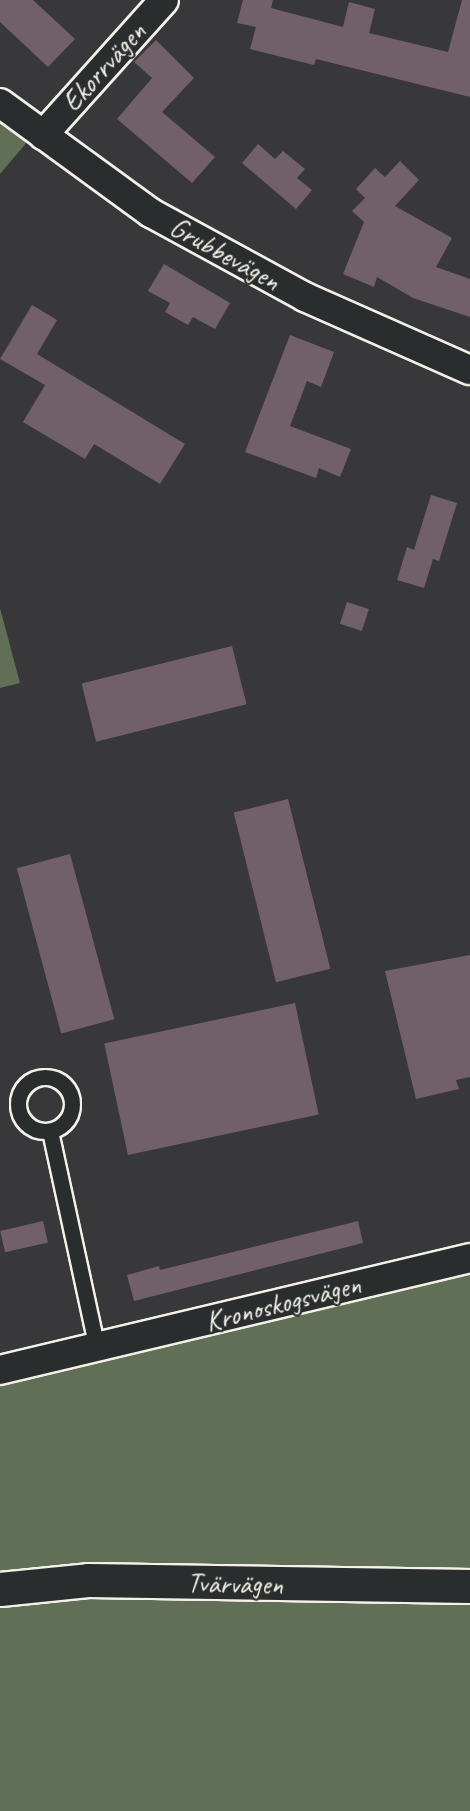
<!DOCTYPE html>
<html>
<head>
<meta charset="utf-8">
<style>
	body { margin:0 }
	#map { position:relative; width:470px; height:1811px; overflow:hidden; background:#38373a; font-family:Caveat,sans-serif }
	div>[style] { position:absolute }
	.green>* { inset:0; background:#626f57 }
	.building>* { inset:0; background:#716068; transform-origin:0 0 }
	.roads { filter:drop-shadow(2px 0 #f4f1e8) drop-shadow(-2px 0 #f4f1e8) drop-shadow(0 2px #f4f1e8) drop-shadow(0 -2px #f4f1e8) }
	.lane>* { height:15px; margin:-7.5px; padding:0 7.5px; transform-origin:7.5px; border-radius:7.5px; background:#2a2d2e }
	.lane>.ring { margin:-7.5px; padding:0; box-sizing:content-box; background:none; border:15px solid #2a2d2e; border-radius:50% }
	.street>* { height:28px; margin:-14px; padding:0 14px; transform-origin:14px; border-radius:14px; background:#2a2d2e }
	.secondary>* { height:33px; margin:-16.5px; padding:0 16.5px; transform-origin:16.5px; border-radius:16.5px; background:#2a2d2e }
	span { translate:-50% -50%; white-space:nowrap; text-align:center; line-height:1.15; -webkit-text-stroke:4.5px #2a2d2e; paint-order:stroke }
	.street-label { font-size:28px; color:#f4f1e8 }
</style>
</head>
<body>
<div id="map">
	<div class="green">
		<div style="clip-path:polygon(0 116px,27px 142px,0 174px)"></div>
		<div style="clip-path:polygon(0 608px,20px 683px,0 688px)"></div>
		<div style="clip-path:polygon(470px 1258px,470px 1811px,0 1811px,0 1370px)"></div>
	</div>
	<div class="building">
		<div style="clip-path:polygon(0 0,33px 0,75px 39px,48px 67px,0 22px)"></div>
		<div style="clip-path:polygon(243px 0,273px 0,271px 8px,343px 27px,349px 2px,375px 9px,369px 33px,448px 52px,462px 0,470px 0,470px 97px,316px 59px,314px 65px,250px 49px,256px 27px,237px 23px)"></div>
		<div style="clip-path:polygon(156px 40px,194px 78px,162px 112px,215px 157px,192px 183px,117px 119px,152px 78px,134px 62px)"></div>
		<div style="clip-path:polygon(258px 144px,275px 159px,283px 151px,305px 169px,297px 178px,312px 190px,296px 209px,242px 163px)"></div>
		<div style="clip-path:polygon(400px 161px,419px 180px,395px 206px,452px 238px,436px 267px,470px 279px,470px 317px,413px 298px,377px 277px,374px 287px,343px 274px,364px 222px,352px 211px,365px 198px,356px 189px,375px 168px,385px 177px)"></div>
		<div style="clip-path:polygon(164px 264px,230px 303px,215px 329px,193px 317px,188px 325px,165px 312px,170px 303px,148px 291px)"></div>
		<div style="clip-path:polygon(32px 305px,57px 320px,37px 354px,185px 444px,160px 484px,94px 444px,85px 459px,23px 422px,45px 385px,0 359px)"></div>
		<div style="clip-path:polygon(290px 335px,334px 352px,321px 387px,307px 381px,290px 426px,351px 449px,340px 477px,319px 468px,316px 478px,245px 452px)"></div>
		<div style="clip-path:polygon(431px 495px,457px 503px,439px 561px,433px 559px,424px 588px,397px 580px,407px 547px,414px 550px)"></div>
		<div style="left:347px;top:602px;width:23px;height:23px;rotate:18deg"></div>
		<div style="left:232px;top:646px;width:60px;height:155px;rotate:76deg"></div>
		<div style="left:288px;top:799px;width:175px;height:56px;rotate:76deg"></div>
		<div style="left:70px;top:854px;width:171px;height:55px;rotate:75deg"></div>
		<div style="clip-path:polygon(470px 955px,470px 1077px,456px 1080px,459px 1089px,416px 1099px,385px 971px)"></div>
		<div style="left:295px;top:1003px;width:114px;height:195px;rotate:78deg"></div>
		<div style="left:43px;top:1221px;width:22px;height:44px;rotate:77deg"></div>
		<div style="clip-path:polygon(358px 1221px,363px 1243px,134px 1301px,127px 1275px,159px 1266px,160px 1270px)"></div>
	</div>
	<div class="roads">
		<div class="lane">
			<div class="ring" style="left:18px;top:1077px;width:39px;height:39px"></div>
			<div style="left:50px;top:1131px;width:223px;rotate:77.8deg"></div>
		</div>
		<div class="street">
			<div style="left:0;top:103px;width:187px;rotate:36.1deg"></div>
			<div style="left:151px;top:213px;width:175px;rotate:28.6deg"></div>
			<div style="left:305px;top:297px;width:180px;rotate:23.9deg"></div>
			<div style="left:43px;top:135px;width:181px;rotate:-48.1deg"></div>
			<div style="left:0;top:1370px;width:483px;rotate:-13.4deg"></div>
		</div>
		<div class="secondary">
			<div style="left:0;top:1589px;width:88px;rotate:-5.8deg"></div>
			<div style="left:88px;top:1580px;width:382px;rotate:0.9deg"></div>
		</div>
	</div>
	<div class="street-label">
		<span style="left:104px;top:67px;rotate:-48deg">Ekorrvägen</span>
		<span style="left:225px;top:254px;rotate:29deg">Grubbevägen</span>
		<span style="left:283px;top:1303px;rotate:-14deg">Kronoskogsvägen</span>
		<span style="left:235px;top:1584px;rotate:1deg">Tvärvägen</span>
	</div>
</div>
</body>
</html>
